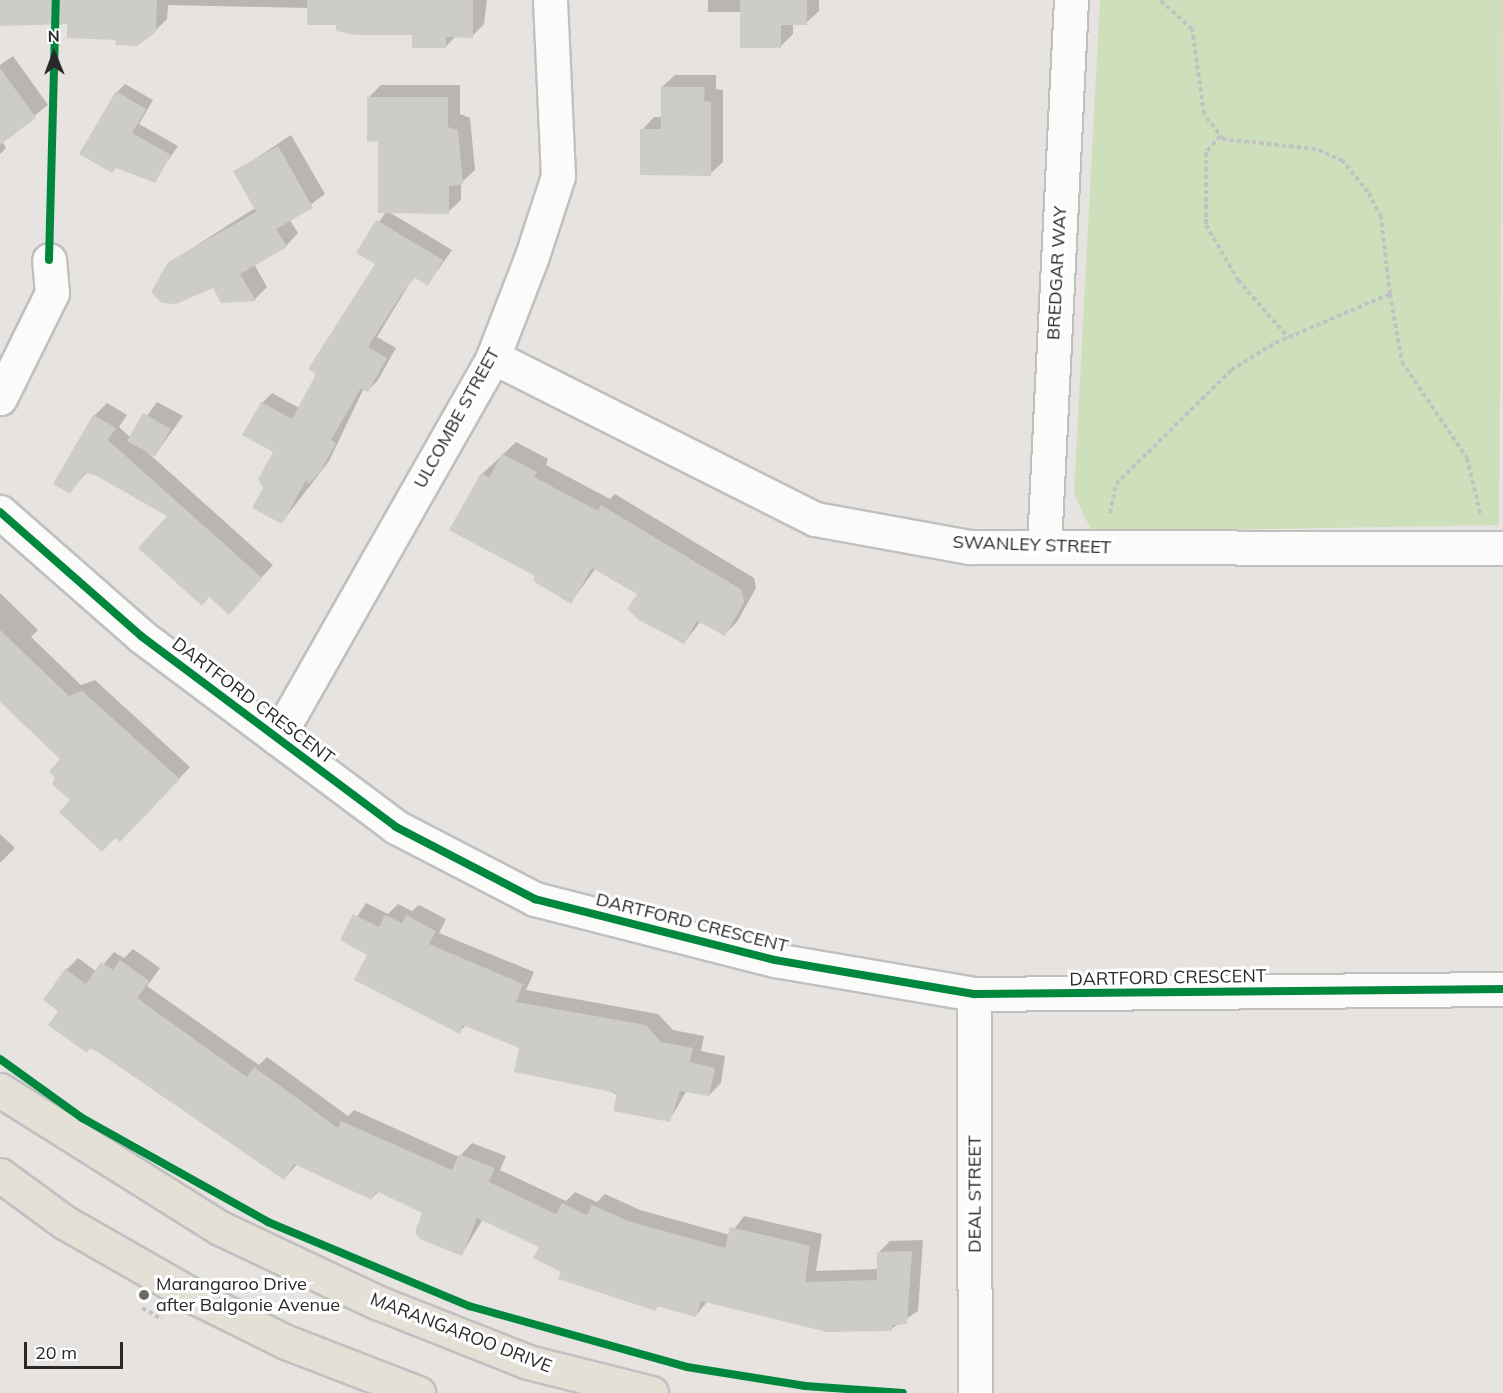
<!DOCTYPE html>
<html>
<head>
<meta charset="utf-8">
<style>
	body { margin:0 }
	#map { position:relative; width:1503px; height:1393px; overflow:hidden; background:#e6e3e0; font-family:Mulish,sans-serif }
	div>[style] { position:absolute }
	.green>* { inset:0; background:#cde0bb }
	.shadow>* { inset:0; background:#0003 }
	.building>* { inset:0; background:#ceccc9; transform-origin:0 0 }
	.path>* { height:4px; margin-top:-2px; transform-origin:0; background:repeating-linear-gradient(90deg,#c3c2c2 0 4.5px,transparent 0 7.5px) }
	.roads { filter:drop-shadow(2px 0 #c1c0c1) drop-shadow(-2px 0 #c1c0c1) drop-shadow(0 2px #c1c0c1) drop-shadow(0 -2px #c1c0c1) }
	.street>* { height:33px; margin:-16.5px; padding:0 16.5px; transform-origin:16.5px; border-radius:16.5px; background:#fbfbfa }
	.primary>* { height:33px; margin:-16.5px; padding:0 16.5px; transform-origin:16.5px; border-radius:16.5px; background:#e4e0d5 }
	.cycleway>* { height:8px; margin:-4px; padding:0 4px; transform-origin:4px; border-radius:4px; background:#00873e }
	.dots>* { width:16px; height:16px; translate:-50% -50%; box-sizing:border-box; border:3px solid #fff; border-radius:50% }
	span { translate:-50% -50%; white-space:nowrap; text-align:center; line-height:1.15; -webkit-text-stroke:6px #fff; paint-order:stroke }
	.street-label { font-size:18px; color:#292929 }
	.poi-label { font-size:18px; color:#292929 }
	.left { translate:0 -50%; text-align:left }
	.north { position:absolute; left:24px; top:24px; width:60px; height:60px; -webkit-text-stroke:4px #fff; paint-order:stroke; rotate:359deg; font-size:16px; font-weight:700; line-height:24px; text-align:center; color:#292929 }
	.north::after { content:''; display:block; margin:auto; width:21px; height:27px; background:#292929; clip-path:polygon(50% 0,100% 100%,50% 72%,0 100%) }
	.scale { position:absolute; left:24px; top:1342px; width:99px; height:27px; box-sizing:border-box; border:3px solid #292929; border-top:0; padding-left:8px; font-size:18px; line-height:21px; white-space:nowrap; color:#292929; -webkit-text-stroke:4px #fff; paint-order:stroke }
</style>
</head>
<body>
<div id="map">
	<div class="green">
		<div style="clip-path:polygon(1100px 0,1503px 0,1499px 525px,1092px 532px,1074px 494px)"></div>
	</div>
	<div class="shadow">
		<div style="clip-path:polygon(0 0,487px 0,484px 24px,472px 36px,456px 36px,445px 47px,414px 34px,337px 24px,308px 8px,168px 5px,167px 19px,155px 31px,117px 38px,69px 23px,0 23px)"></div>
		<div style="clip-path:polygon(708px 0,819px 0,819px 11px,806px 23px,793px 24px,793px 34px,781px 46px,742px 12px,708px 12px)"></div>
		<div style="clip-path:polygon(13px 56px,48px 105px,2px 141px,6px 148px,0 154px,0 65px)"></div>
		<div style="clip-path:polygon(675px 75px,716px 75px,716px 89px,723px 90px,723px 162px,710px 174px,642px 130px,654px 117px,662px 117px,662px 87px)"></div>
		<div style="clip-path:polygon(125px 84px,153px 100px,139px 124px,178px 146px,154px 181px,116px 167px,117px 92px)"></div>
		<div style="clip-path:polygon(381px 85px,460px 85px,460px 114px,470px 118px,475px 170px,461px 183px,461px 200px,448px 212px,389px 212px,452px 250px,428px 284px,415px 277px,411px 281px,377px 337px,396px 348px,378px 380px,368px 390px,364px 388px,329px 461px,282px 522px,265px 488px,275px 452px,262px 403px,272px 393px,299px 408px,377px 264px,358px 252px,386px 212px,380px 140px,368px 98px)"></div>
		<div style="clip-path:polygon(291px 135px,325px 194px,290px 220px,298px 233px,286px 246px,254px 264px,267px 287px,255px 299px,169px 263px,255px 208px,235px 172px)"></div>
		<div style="clip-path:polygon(157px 402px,183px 416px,155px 455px,146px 451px,273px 565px,241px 600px,169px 515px,96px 473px,87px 472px,69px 492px,94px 416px,107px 403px,127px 415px,119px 427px,131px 438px)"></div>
		<div style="clip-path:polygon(516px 442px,548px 459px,546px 465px,610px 499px,615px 494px,754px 578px,756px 588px,737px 622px,725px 634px,701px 621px,684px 643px,639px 593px,596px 568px,571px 602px,537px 576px,482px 474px)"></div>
		<div style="clip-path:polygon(0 593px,38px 630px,31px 637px,81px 685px,95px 680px,190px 767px,132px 829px,72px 800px,62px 759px,0 687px)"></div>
		<div style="clip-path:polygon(0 834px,15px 848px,0 863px)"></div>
		<div style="clip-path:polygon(366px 903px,388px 914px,398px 904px,412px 911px,419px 905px,446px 919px,439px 933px,534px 972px,526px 990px,658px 1014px,673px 1030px,704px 1036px,701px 1051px,725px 1056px,721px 1083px,709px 1095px,687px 1090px,669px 1121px,521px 1047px,466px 1025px,459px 1032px,369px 954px,342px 940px)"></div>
		<div style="clip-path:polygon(133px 949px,160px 968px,147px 986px,259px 1065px,267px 1057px,348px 1116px,354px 1110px,459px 1157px,472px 1143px,506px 1156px,500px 1170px,566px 1201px,575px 1192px,597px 1202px,605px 1194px,640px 1210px,730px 1235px,744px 1216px,822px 1234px,816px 1271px,878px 1269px,878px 1253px,890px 1241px,923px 1240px,918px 1311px,891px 1329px,708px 1301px,696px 1315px,660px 1305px,655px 1309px,563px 1271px,541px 1247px,483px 1219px,462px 1254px,424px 1212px,379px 1191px,371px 1199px,297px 1164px,284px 1179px,91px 1047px,87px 1051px,60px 1011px,66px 970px,78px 958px,97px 972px,114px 952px,124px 958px)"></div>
	</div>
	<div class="building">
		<div style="clip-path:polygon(0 0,157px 0,156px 32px,137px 46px,115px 45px,116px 40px,67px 38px,67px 24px,0 26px)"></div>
		<div style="clip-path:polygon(307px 0,473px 0,473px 38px,446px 37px,446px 48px,412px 48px,412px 35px,355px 35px,336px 31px,336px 25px,307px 25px)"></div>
		<div style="clip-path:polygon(740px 0,807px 0,807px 25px,781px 25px,781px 48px,740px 48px)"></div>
		<div style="clip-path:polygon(0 68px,36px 118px,0 145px)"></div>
		<div style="clip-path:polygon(661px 87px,705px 87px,704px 101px,711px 102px,711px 176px,640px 175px,640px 129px,661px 129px)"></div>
		<div style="clip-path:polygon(116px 91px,146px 109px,132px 133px,171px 155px,155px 183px,116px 168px,112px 173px,79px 154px)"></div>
		<div style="clip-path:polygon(367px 97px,448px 97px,448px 127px,458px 130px,463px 184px,449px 186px,449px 214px,378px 213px,378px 141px,367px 142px)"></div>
		<div style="clip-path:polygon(278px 146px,313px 208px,276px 229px,287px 247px,240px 274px,256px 301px,221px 303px,213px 288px,176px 304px,162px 303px,151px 292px,168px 262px,256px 212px,233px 171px)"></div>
		<div style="clip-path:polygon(376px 220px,443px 260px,428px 286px,415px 278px,402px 293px,368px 347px,387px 358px,368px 392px,361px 388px,331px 440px,336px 443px,320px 472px,308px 484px,306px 480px,282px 524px,252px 508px,263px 488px,258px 479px,273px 452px,242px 435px,261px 402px,292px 419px,316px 374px,308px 369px,375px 264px,356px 253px)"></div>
		<div style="left:143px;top:413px;width:32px;height:32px;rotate:30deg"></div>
		<div style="clip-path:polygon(93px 415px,116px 428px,108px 440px,262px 578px,229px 615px,209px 597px,202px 606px,138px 548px,167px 516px,95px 475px,84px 473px,70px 494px,53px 484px)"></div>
		<div style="clip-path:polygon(502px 454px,537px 472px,534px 477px,598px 511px,601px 505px,742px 590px,744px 602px,725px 636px,697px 621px,684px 644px,639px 620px,627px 609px,637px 594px,592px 568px,571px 604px,533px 581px,535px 576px,449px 530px,481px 473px,489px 478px)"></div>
		<div style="clip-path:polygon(0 630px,69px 696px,82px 691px,180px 779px,120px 842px,115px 838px,102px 852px,59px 812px,70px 800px,52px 784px,55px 778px,49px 771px,60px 759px,0 702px)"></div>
		<div style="clip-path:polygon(353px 914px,379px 927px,385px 915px,402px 923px,406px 915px,436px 931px,429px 944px,523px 984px,516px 1002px,646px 1025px,661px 1042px,693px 1048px,690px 1062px,715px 1068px,709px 1096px,680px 1091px,670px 1122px,613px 1111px,617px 1093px,514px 1072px,519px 1048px,463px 1025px,460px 1034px,354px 980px,367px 955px,340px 940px)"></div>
		<div style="clip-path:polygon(120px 960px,149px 981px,137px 998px,247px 1077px,254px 1067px,338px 1128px,341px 1121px,452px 1170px,459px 1154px,495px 1168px,489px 1182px,556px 1214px,562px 1203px,587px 1215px,592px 1205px,628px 1221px,725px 1248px,730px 1227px,810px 1246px,805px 1282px,877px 1280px,877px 1252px,912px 1251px,907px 1324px,892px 1325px,892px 1331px,827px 1332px,701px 1301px,696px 1317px,657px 1306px,656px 1311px,558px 1279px,561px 1272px,533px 1258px,539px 1247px,477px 1218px,462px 1256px,420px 1239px,415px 1232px,422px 1213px,376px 1191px,372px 1200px,294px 1164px,284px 1180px,100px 1053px,89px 1048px,87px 1053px,48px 1025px,58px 1011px,43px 1000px,65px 969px,86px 984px,101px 962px,113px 970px)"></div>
	</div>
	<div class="path">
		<div style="left:1220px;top:136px;width:21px;rotate:131deg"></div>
		<div style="left:1206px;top:152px;width:73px;rotate:90deg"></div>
		<div style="left:1206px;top:225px;width:64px;rotate:59.8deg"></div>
		<div style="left:1238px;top:280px;width:76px;rotate:48.7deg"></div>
		<div style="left:1390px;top:294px;width:69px;rotate:80deg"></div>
		<div style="left:1402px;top:362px;width:116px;rotate:55.9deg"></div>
		<div style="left:1467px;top:458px;width:60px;rotate:76.4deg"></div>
		<div style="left:1110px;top:513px;width:30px;rotate:-78deg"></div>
		<div style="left:1116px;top:484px;width:162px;rotate:-44.7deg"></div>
		<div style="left:1231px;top:370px;width:52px;rotate:-31.5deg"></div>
		<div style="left:1275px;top:343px;width:125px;rotate:-23.1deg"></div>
		<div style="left:1390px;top:294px;width:78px;rotate:-96.7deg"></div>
		<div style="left:1381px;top:217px;width:28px;rotate:-117deg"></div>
		<div style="left:1368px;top:192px;width:40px;rotate:-129deg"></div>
		<div style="left:1343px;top:161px;width:30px;rotate:-156deg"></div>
		<div style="left:1316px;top:149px;width:94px;rotate:-173.9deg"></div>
		<div style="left:1223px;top:139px;width:31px;rotate:-127deg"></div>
		<div style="left:1204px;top:114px;width:86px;rotate:-98deg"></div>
		<div style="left:1192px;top:29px;width:43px;rotate:-137.8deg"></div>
		<div style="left:142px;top:1308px;width:23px;rotate:29deg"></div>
	</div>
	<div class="roads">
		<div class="street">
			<div style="left:493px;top:357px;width:360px;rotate:26.7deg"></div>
			<div style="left:815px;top:519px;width:157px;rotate:10.3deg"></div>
			<div style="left:969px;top:547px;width:534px;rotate:0.11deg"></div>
			<div style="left:0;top:398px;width:117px;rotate:-63.7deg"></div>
			<div style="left:52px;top:293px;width:33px;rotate:-95deg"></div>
			<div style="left:0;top:512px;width:188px;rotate:41.3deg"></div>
			<div style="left:141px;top:636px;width:319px;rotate:36.8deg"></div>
			<div style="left:396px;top:827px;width:157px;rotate:27.4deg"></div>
			<div style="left:535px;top:899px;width:248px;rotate:14.3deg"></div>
			<div style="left:775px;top:960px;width:202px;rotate:9.7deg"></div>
			<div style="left:974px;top:994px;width:529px;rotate:-0.54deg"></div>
			<div style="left:1044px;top:546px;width:547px;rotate:-87.17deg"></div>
			<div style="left:277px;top:738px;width:438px;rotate:-60.4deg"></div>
			<div style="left:493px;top:357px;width:108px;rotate:-68.9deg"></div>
			<div style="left:532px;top:256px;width:84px;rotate:-72deg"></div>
			<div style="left:558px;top:176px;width:176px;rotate:-92.6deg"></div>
			<div style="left:974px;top:994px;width:399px;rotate:89.9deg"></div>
		</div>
		<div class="primary">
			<div style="left:0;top:1090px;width:260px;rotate:32.1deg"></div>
			<div style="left:220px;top:1228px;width:176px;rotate:25.3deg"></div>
			<div style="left:379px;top:1303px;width:160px;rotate:21.6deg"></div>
			<div style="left:528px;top:1362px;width:127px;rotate:14.1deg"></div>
			<div style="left:0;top:1175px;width:79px;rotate:36.3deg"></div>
			<div style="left:64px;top:1222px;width:155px;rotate:29.7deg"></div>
			<div style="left:199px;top:1299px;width:97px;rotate:26.3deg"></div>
			<div style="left:286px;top:1342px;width:142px;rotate:21.1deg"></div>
		</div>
	</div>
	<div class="cycleway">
		<div style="left:49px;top:260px;width:260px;rotate:-88.5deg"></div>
		<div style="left:0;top:512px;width:188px;rotate:41.3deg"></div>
		<div style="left:141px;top:636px;width:319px;rotate:36.8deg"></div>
		<div style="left:396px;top:827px;width:157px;rotate:27.4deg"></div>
		<div style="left:535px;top:899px;width:248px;rotate:14.3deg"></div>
		<div style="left:775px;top:960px;width:202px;rotate:9.7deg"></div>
		<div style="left:974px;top:994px;width:529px;rotate:-0.54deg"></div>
		<div style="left:0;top:1059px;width:101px;rotate:35.7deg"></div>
		<div style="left:82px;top:1118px;width:213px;rotate:29.2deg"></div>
		<div style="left:268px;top:1222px;width:218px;rotate:22.7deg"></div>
		<div style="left:469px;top:1306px;width:226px;rotate:15.6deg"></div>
		<div style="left:687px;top:1367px;width:120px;rotate:9.1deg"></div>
		<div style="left:805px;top:1386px;width:98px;rotate:4.1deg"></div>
	</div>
	<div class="dots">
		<div style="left:144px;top:1295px;background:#6b6a69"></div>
	</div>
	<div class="street-label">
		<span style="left:1057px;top:273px;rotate:-87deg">BREDGAR WAY</span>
		<span style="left:457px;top:418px;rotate:-61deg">ULCOMBE STREET</span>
		<span style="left:1032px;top:545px;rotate:2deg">SWANLEY STREET</span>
		<span style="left:253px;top:701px;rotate:37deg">DARTFORD CRESCENT</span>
		<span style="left:692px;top:923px;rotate:14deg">DARTFORD CRESCENT</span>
		<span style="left:1168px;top:978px;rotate:-1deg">DARTFORD CRESCENT</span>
		<span style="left:975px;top:1194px;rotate:-90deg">DEAL STREET</span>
		<span style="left:461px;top:1333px;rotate:21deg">MARANGAROO DRIVE</span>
	</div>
	<div class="poi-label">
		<span class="left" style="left:156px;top:1295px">Marangaroo Drive<br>after Balgonie Avenue</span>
	</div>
	<div class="north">N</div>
	<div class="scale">20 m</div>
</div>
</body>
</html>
